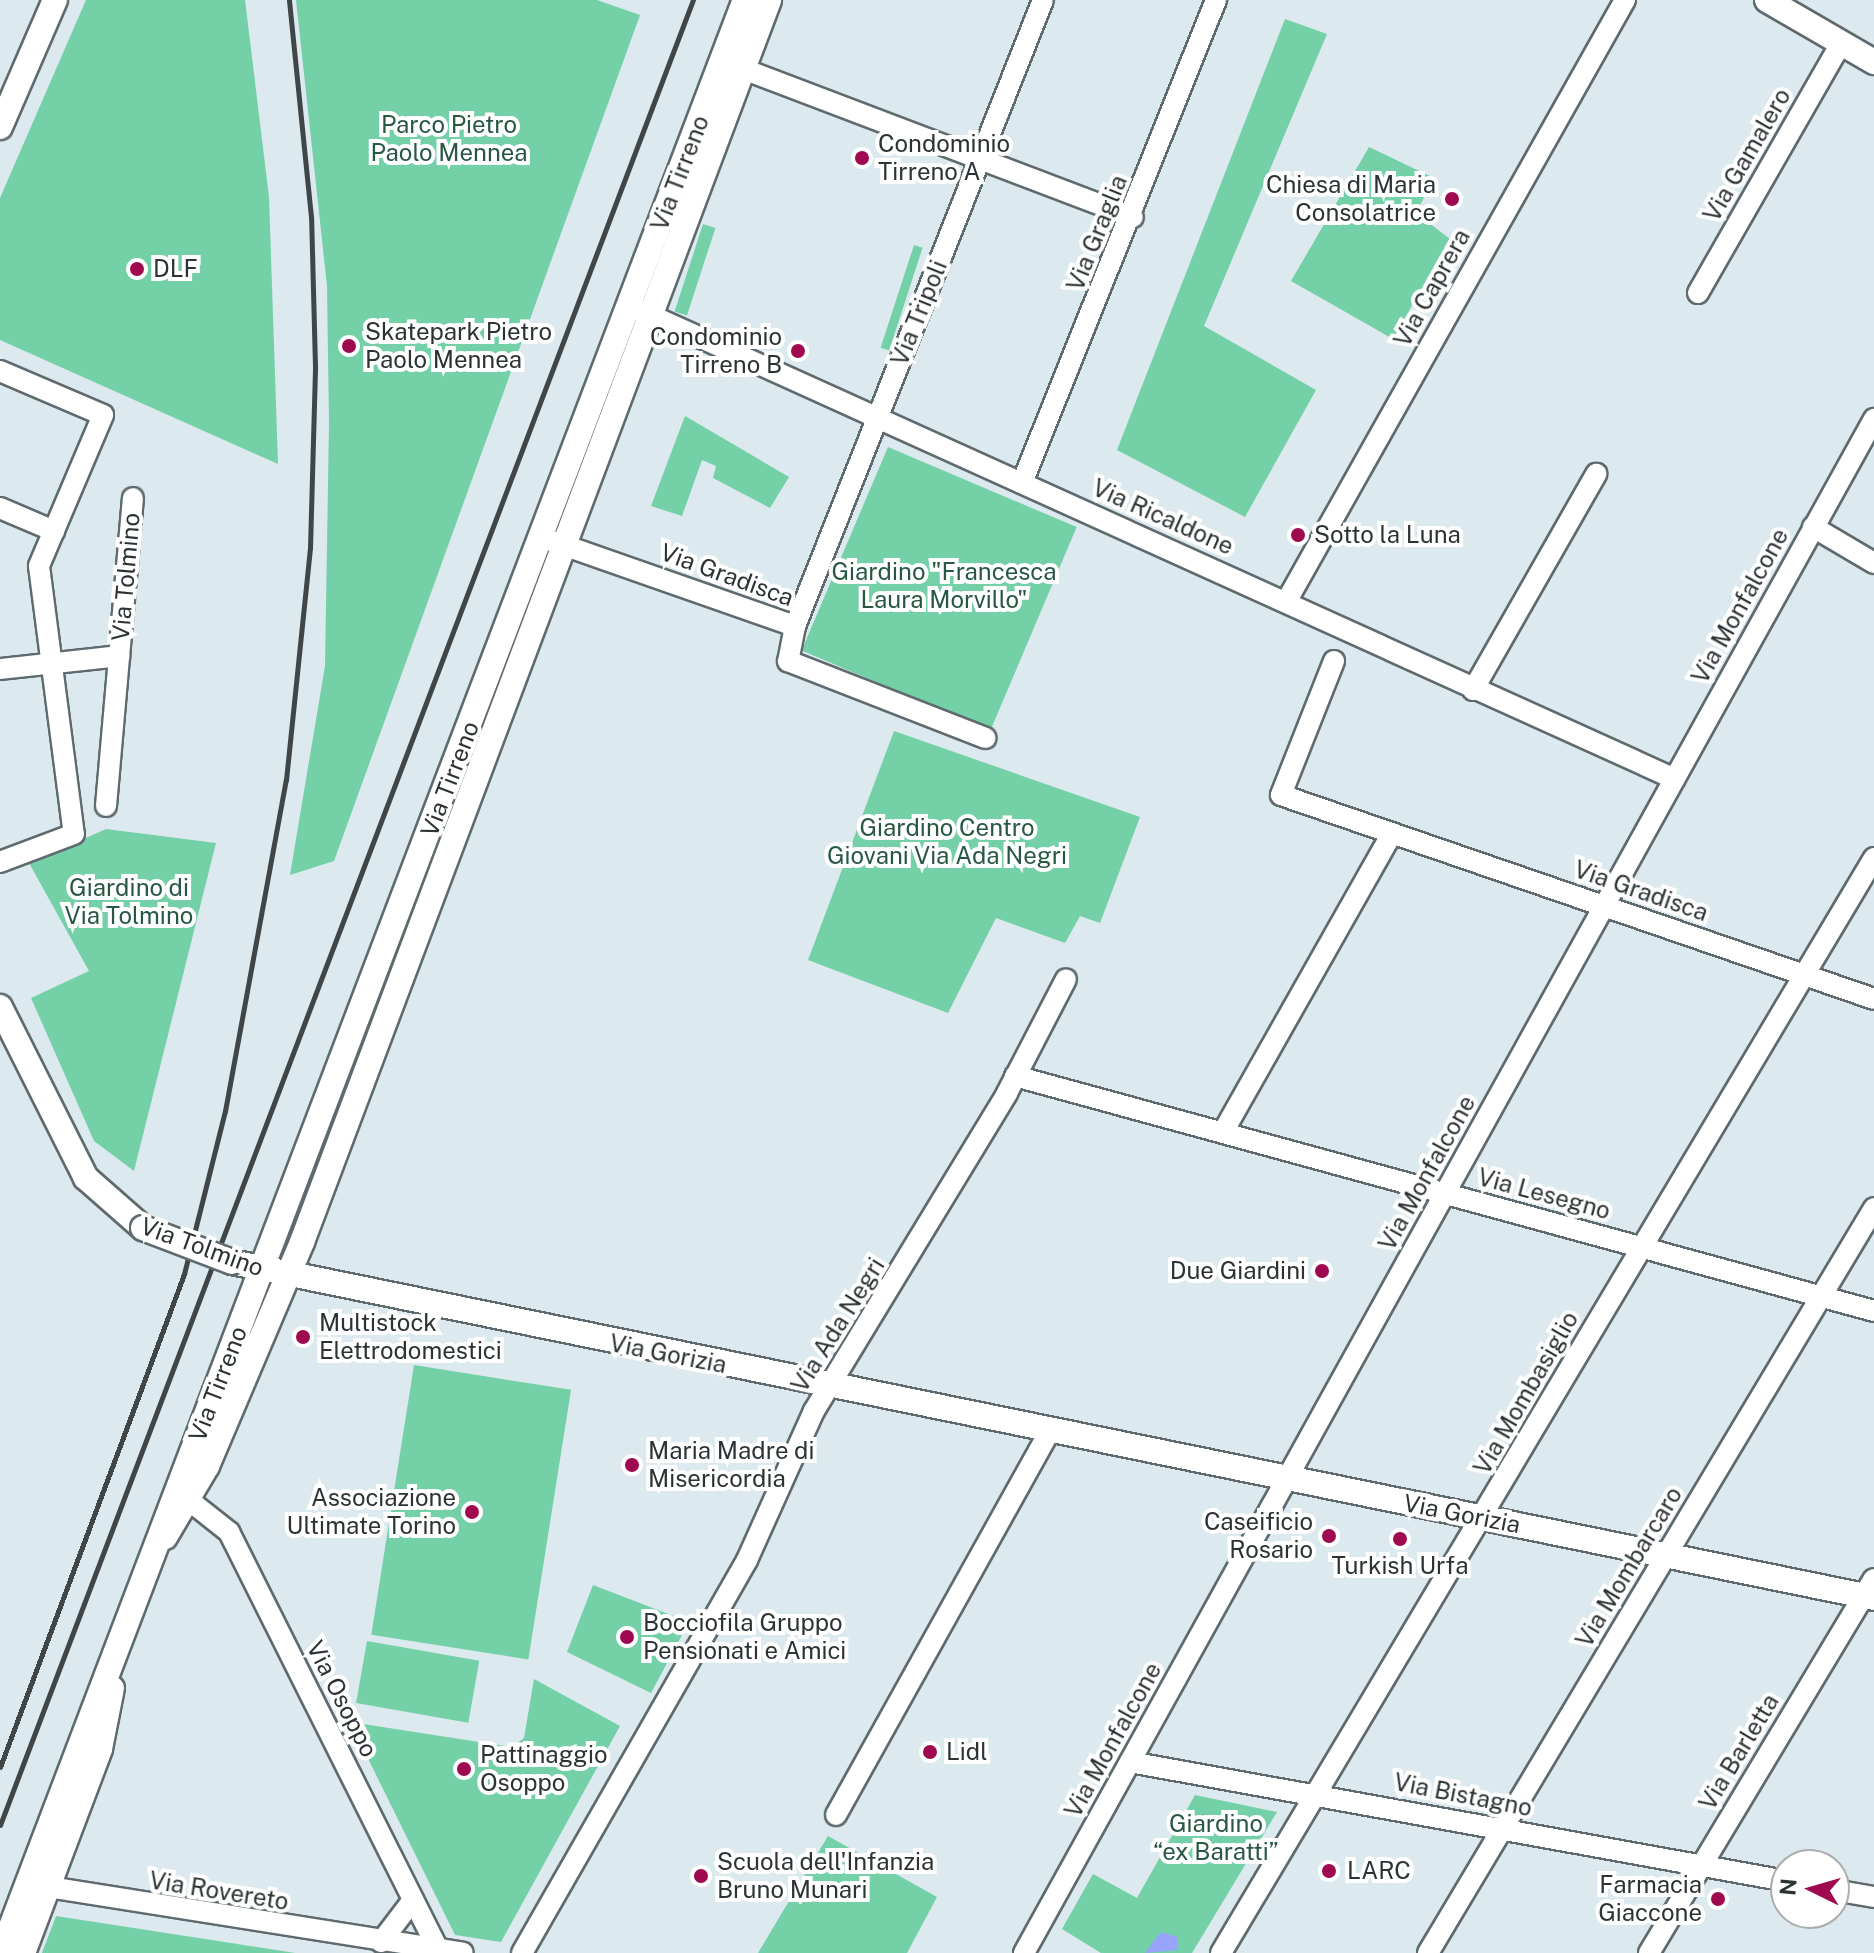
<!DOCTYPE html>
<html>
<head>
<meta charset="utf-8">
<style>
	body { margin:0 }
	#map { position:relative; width:1874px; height:1953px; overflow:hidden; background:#dce9ee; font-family:"Public Sans",sans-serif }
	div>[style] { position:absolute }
	.green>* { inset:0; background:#73d0a7; transform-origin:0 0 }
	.water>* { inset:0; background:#98a4fb }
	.roads { filter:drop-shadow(2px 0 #5e6a6e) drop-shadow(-2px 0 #5e6a6e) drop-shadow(0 2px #5e6a6e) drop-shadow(0 -2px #5e6a6e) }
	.minor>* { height:20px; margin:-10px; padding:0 10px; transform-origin:10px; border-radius:10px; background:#fff }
	.tertiary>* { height:24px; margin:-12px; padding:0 12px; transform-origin:12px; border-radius:12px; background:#fff }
	.rail>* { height:5px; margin:-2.5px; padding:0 2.5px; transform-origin:2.5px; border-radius:2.5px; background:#3f4648 }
	.bridges { filter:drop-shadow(2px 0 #5e6a6e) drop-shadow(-2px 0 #5e6a6e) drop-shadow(0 2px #5e6a6e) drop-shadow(0 -2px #5e6a6e) }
	.tertiary-bridge>* { height:24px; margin:-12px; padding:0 12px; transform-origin:12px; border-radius:12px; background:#fff }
	.dots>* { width:22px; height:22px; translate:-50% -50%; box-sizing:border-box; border:4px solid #fff; border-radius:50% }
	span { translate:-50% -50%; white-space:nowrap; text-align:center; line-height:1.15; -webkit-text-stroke:8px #fff; paint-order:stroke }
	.park-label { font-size:24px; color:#285843 }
	.poi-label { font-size:24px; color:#2d3334 }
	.left { translate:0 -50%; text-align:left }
	.right { translate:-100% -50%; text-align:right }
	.street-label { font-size:24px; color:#2d3334 }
	.north { position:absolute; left:1770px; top:1849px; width:80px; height:80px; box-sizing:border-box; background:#fff; border:2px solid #abadae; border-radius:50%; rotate:275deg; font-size:22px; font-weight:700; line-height:32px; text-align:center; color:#2d3334 }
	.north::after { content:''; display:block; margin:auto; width:28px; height:36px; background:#9f0950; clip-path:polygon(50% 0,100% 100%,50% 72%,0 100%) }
</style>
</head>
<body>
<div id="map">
	<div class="green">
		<div style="clip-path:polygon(86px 0,245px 0,269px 197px,278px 464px,0 340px,0 198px)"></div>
		<div style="clip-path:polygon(296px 0,597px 0,640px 15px,334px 861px,290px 875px,325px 666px,329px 423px,327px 286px)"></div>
		<div style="clip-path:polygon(1285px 19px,1327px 34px,1204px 326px,1316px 390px,1245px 517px,1117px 450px)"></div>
		<div style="clip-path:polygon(1369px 147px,1434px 178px,1416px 213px,1450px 239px,1393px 339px,1291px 281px)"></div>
		<div style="left:703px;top:224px;width:13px;height:92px;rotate:18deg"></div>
		<div style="left:914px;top:245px;width:9px;height:108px;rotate:18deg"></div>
		<div style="clip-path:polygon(685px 416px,789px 477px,770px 508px,713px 478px,716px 466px,702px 460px,682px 516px,651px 506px)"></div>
		<div style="left:888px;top:447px;width:205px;height:221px;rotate:23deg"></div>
		<div style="clip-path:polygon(894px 731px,1140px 817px,1100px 923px,1080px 916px,1065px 943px,996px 918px,948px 1013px,808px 960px)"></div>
		<div style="clip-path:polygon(106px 829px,216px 843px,134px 1171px,94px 1141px,31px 998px,89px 971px,29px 863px)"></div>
		<div style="left:414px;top:1365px;width:159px;height:273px;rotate:9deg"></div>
		<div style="clip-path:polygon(593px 1585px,689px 1622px,651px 1693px,567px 1652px)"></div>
		<div style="left:367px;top:1641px;width:114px;height:63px;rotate:10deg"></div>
		<div style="clip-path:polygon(534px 1679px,620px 1726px,501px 1942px,455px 1935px,350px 1722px,512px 1747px,524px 1738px)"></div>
		<div style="clip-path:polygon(1195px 1795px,1277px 1812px,1192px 1953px,1101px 1953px,1062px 1929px,1093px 1874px,1137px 1898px)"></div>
		<div style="clip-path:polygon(828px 1836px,937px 1897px,907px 1953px,758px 1953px)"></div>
		<div style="clip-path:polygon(56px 1916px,231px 1943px,295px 1953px,42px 1953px)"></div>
	</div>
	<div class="water">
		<div style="clip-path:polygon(1161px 1932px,1177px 1937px,1177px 1950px,1145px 1953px)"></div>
	</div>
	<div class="roads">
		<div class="minor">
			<div style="left:743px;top:69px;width:417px;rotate:20.8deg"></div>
			<div style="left:1698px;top:293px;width:288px;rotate:-60.2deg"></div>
			<div style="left:637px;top:309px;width:1139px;rotate:24.36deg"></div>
			<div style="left:0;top:371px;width:112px;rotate:23.1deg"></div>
			<div style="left:103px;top:415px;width:164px;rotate:113deg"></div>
			<div style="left:39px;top:566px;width:270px;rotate:82.6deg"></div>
			<div style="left:74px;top:834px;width:79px;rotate:159.3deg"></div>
			<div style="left:1022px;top:483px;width:521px;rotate:-68.12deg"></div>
			<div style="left:0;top:508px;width:59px;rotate:23.1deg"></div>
			<div style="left:1813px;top:527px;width:71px;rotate:30.5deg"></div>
			<div style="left:549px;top:540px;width:261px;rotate:19.3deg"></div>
			<div style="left:795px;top:626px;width:36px;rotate:101deg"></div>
			<div style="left:788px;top:661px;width:212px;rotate:21.3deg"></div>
			<div style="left:1286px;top:602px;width:691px;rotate:-60.62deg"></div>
			<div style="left:795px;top:626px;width:673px;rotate:-68.39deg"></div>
			<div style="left:1334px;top:661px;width:144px;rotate:111.6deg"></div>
			<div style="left:1281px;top:795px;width:627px;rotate:18.98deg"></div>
			<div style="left:0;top:669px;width:120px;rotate:-6.2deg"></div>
			<div style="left:1473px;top:690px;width:249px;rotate:-60.3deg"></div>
			<div style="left:106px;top:806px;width:309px;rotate:-85deg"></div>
			<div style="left:1015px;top:1076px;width:891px;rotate:15.3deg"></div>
			<div style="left:1223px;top:1132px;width:343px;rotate:-60.5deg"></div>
			<div style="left:176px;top:1490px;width:68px;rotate:38.4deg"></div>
			<div style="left:229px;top:1532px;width:471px;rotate:63.4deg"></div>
			<div style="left:1130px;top:1762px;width:667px;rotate:10.28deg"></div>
			<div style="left:836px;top:1815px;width:440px;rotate:-60.9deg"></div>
			<div style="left:36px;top:1885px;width:432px;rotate:9deg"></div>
			<div style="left:1834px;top:1890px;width:41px;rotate:9.9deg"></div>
			<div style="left:381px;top:1942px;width:53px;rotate:-52.7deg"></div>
			<div style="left:522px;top:1953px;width:453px;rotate:-60.2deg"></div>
			<div style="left:747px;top:1560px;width:163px;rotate:-65.8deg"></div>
			<div style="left:814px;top:1411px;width:372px;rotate:-58.7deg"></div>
			<div style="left:1007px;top:1093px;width:128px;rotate:-62.6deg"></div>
			<div style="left:1024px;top:1953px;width:1754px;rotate:-61.01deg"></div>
			<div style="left:1221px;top:1953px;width:1275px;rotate:-59.19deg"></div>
			<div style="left:1428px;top:1953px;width:868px;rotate:-59.09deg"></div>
			<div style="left:1649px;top:1953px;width:436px;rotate:-59deg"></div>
		</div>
		<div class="tertiary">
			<div style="left:1767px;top:0;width:124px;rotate:30.1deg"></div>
			<div style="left:0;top:127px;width:138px;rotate:-66.6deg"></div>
			<div style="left:0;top:1007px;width:191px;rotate:63.3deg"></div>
			<div style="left:86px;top:1178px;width:76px;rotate:41.3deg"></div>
			<div style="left:232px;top:1262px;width:1676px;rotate:11.56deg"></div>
			<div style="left:165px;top:1537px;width:82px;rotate:-59.4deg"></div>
			<div style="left:207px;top:1466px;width:243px;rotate:-67deg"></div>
			<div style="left:302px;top:1242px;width:1327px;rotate:-69.39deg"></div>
			<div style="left:1px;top:1953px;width:2090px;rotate:-69.15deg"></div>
			<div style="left:23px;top:1953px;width:218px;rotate:-69.3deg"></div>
			<div style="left:100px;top:1749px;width:62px;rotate:-78.9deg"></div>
		</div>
	</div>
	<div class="rail">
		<div style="left:0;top:1767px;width:526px;rotate:-69.53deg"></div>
		<div style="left:184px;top:1274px;width:168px;rotate:-75.9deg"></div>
		<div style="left:225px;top:1111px;width:337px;rotate:-79.6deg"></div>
		<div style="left:286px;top:780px;width:233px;rotate:-84.1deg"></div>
		<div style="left:310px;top:548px;width:182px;rotate:-88.4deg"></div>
		<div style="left:315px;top:366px;width:149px;rotate:-91.5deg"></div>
		<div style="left:311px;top:217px;width:218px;rotate:-95.8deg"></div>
		<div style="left:0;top:1825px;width:1952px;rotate:-69.21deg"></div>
	</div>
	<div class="bridges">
		<div class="tertiary-bridge">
			<div style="left:143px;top:1228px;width:95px;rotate:20.9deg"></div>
		</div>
	</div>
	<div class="dots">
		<div style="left:862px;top:158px;background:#9f0950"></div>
		<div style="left:1452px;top:199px;background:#9f0950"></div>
		<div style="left:137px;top:269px;background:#9f0950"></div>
		<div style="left:349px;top:346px;background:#9f0950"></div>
		<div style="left:798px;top:351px;background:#9f0950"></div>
		<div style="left:1298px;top:535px;background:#9f0950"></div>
		<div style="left:1322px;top:1271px;background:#9f0950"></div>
		<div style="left:303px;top:1337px;background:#9f0950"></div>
		<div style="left:632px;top:1465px;background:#9f0950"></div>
		<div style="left:472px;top:1512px;background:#9f0950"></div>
		<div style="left:1329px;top:1536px;background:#9f0950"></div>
		<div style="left:1400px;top:1539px;background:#9f0950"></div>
		<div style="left:627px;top:1637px;background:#9f0950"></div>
		<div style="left:930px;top:1752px;background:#9f0950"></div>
		<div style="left:464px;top:1769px;background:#9f0950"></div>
		<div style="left:1329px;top:1871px;background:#9f0950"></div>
		<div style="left:701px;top:1876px;background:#9f0950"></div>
		<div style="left:1718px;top:1899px;background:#9f0950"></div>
	</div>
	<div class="park-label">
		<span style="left:449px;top:139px">Parco Pietro<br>Paolo Mennea</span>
		<span style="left:944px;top:586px">Giardino "Francesca<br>Laura Morvillo"</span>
		<span style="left:947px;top:842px">Giardino Centro<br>Giovani Via Ada Negri</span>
		<span style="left:129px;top:902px">Giardino di<br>Via Tolmino</span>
		<span style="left:1216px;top:1838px">Giardino<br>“ex Baratti”</span>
	</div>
	<div class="poi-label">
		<span class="left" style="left:878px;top:158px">Condominio<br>Tirreno A</span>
		<span class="right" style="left:1436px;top:199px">Chiesa di Maria<br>Consolatrice</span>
		<span class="left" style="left:153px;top:269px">DLF</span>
		<span class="left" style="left:365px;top:346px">Skatepark Pietro<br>Paolo Mennea</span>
		<span class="right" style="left:782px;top:351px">Condominio<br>Tirreno B</span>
		<span class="left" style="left:1314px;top:535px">Sotto la Luna</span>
		<span class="right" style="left:1306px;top:1271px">Due Giardini</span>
		<span class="left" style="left:319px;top:1337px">Multistock<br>Elettrodomestici</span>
		<span class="left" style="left:648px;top:1465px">Maria Madre di<br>Misericordia</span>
		<span class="right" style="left:456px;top:1512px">Associazione<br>Ultimate Torino</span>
		<span class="right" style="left:1313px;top:1536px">Caseificio<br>Rosario</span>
		<span style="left:1400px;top:1566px">Turkish Urfa</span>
		<span class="left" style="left:643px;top:1637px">Bocciofila Gruppo<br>Pensionati e Amici</span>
		<span class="left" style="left:946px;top:1752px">Lidl</span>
		<span class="left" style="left:480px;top:1769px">Pattinaggio<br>Osoppo</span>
		<span class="left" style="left:717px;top:1876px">Scuola dell'Infanzia<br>Bruno Munari</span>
		<span class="left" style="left:1347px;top:1871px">LARC</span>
		<span class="right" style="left:1702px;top:1899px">Farmacia<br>Giaccone</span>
	</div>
	<div class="street-label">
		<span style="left:1747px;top:155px;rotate:-60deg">Via Gamalero</span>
		<span style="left:680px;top:173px;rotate:-69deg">Via Tirreno</span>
		<span style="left:1097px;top:233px;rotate:-68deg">Via Graglia</span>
		<span style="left:1432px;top:288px;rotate:-61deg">Via Caprera</span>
		<span style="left:919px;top:313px;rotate:-68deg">Via Tripoli</span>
		<span style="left:1163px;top:517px;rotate:24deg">Via Ricaldone</span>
		<span style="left:727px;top:575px;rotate:20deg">Via Gradisca</span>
		<span style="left:126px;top:577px;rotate:-85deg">Via Tolmino</span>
		<span style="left:1740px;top:606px;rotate:-61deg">Via Monfalcone</span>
		<span style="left:450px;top:779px;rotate:-69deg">Via Tirreno</span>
		<span style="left:1641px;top:891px;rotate:19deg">Via Gradisca</span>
		<span style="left:1427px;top:1173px;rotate:-61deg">Via Monfalcone</span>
		<span style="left:1544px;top:1194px;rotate:15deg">Via Lesegno</span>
		<span style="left:202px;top:1247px;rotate:20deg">Via Tolmino</span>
		<span style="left:838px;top:1325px;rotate:-58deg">Via Ada Negri</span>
		<span style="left:668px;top:1354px;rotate:11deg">Via Gorizia</span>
		<span style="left:218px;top:1384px;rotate:-69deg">Via Tirreno</span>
		<span style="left:1526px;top:1393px;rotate:-60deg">Via Mombasiglio</span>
		<span style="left:1462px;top:1514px;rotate:11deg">Via Gorizia</span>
		<span style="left:1629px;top:1567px;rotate:-59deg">Via Mombarcaro</span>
		<span style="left:342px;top:1699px;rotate:63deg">Via Osoppo</span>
		<span style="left:1113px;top:1740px;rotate:-61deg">Via Monfalcone</span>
		<span style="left:1739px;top:1752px;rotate:-59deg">Via Barletta</span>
		<span style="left:1463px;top:1795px;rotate:11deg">Via Bistagno</span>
		<span style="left:219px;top:1891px;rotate:9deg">Via Rovereto</span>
	</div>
	<div class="north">N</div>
</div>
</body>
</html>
